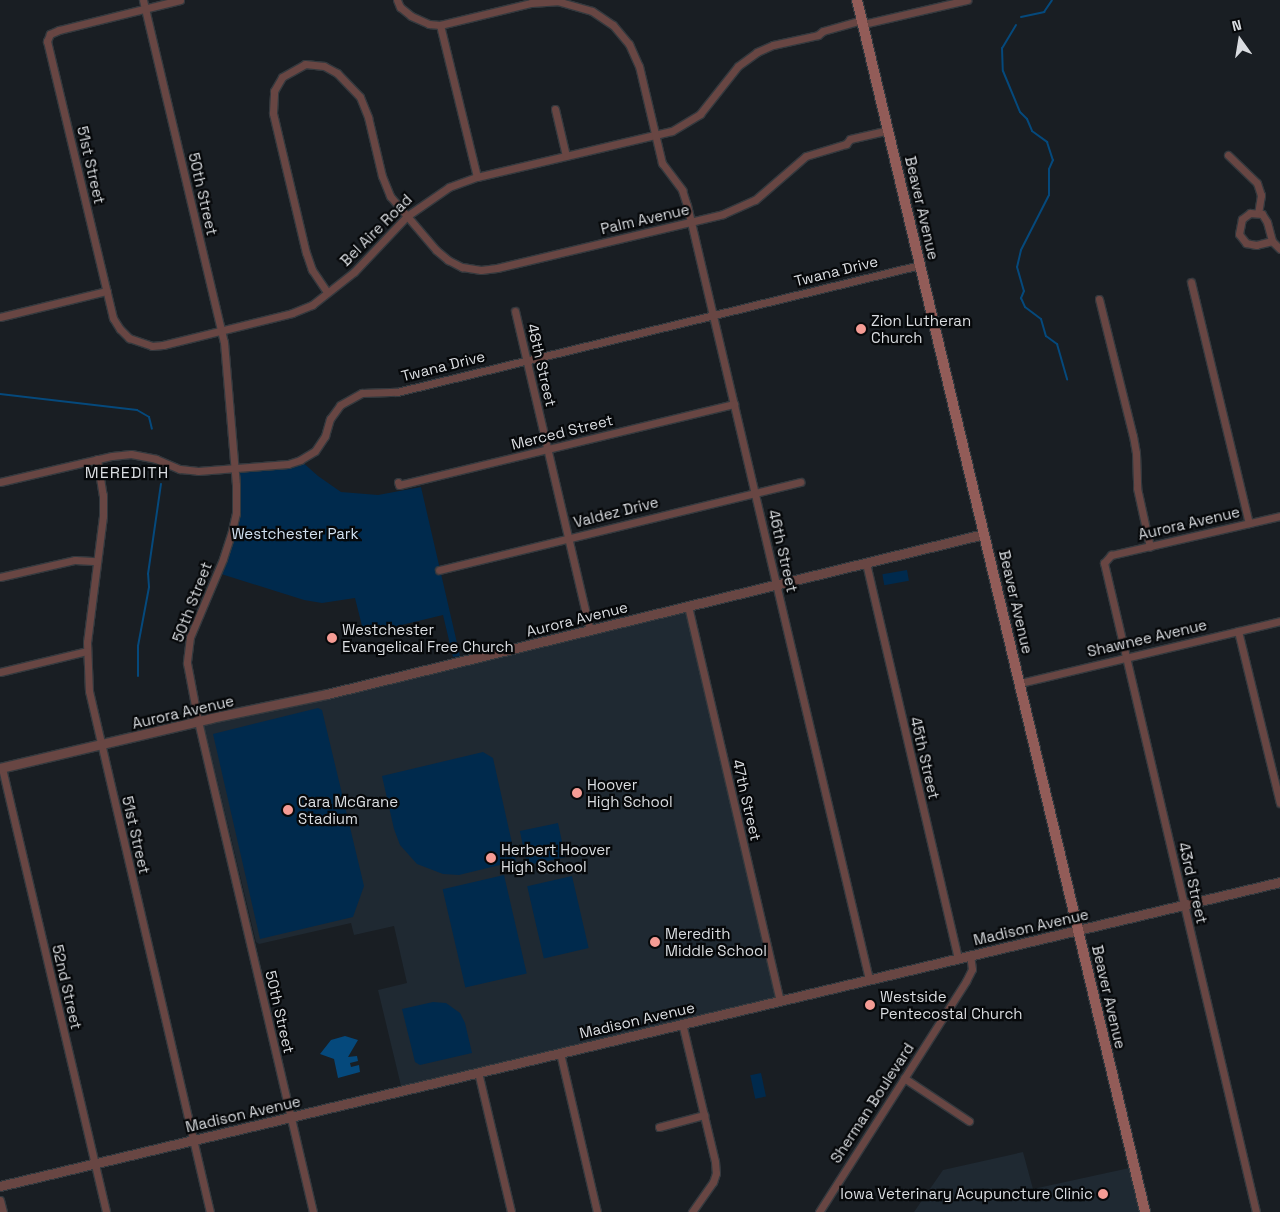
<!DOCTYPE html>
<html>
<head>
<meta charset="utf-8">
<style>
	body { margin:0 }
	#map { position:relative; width:1280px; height:1212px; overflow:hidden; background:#191e23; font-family:"Space Grotesk",sans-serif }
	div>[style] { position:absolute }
	.built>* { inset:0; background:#1f2932 }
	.green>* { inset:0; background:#002a4d; transform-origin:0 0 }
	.water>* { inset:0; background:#05497c }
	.stream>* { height:2px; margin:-1px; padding:0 1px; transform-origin:1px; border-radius:1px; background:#05497c }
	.roads { filter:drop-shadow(1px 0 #34393e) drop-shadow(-1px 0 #34393e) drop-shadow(0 1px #34393e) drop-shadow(0 -1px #34393e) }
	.minor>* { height:7px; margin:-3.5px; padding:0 3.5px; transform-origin:3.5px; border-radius:3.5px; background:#684643 }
	.tertiary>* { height:9px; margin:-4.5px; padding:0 4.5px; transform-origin:4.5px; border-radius:4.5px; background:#684643 }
	.secondary>* { height:10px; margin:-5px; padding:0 5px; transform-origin:5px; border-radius:5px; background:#925c58 }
	.dots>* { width:14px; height:14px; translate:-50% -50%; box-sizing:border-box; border:2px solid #06080a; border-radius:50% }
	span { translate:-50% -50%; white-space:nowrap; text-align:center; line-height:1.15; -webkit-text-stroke:4.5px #06080a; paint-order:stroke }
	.street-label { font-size:15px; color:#dadde1 }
	.poi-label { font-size:15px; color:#dadde1 }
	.left { translate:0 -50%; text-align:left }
	.right { translate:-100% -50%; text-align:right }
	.park-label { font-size:15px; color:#d2e1f1 }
	.neighbourhood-label { font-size:16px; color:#dadde1; letter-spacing:1px }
	.north { position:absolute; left:1215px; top:15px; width:50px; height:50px; -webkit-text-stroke:4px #06080a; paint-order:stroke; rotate:347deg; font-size:14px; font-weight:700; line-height:20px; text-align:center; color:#dadde1 }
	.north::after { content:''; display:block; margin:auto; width:18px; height:22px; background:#dadde1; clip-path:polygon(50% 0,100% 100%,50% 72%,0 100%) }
</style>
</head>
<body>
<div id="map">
	<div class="built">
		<div style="clip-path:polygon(688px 606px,780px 1000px,402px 1090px,378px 990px,407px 983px,394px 926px,354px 935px,351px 923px,259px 944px,256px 942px,206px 733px,201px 732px,198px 721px)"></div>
		<div style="clip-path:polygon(1023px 1152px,1033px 1189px,1134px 1167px,1145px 1212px,914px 1212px,943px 1170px)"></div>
	</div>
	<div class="green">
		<div style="clip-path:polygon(300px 460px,318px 476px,341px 492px,378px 495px,421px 487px,460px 656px,453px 657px,443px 615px,364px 634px,355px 598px,322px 603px,304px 600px,218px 573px,236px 513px,235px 469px)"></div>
		<div style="left:907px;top:570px;width:11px;height:25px;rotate:80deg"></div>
		<div style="clip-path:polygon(318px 708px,322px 710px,364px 886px,353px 917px,260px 939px,213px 734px)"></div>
		<div style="clip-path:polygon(483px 752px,493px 758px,516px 861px,459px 875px,443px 874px,417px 864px,400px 845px,394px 829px,382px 776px)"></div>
		<div style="left:558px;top:823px;width:35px;height:39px;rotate:78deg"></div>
		<div style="left:504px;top:875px;width:101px;height:63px;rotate:77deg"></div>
		<div style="left:572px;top:876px;width:74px;height:46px;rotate:77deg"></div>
		<div style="clip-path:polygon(433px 1002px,446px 1003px,460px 1013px,465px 1023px,472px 1053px,420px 1065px,415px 1062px,402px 1009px)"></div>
		<div style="left:761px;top:1073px;width:24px;height:11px;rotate:78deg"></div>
	</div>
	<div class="water">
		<div style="clip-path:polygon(345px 1036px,358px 1040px,348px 1057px,357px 1056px,358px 1061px,350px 1063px,351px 1067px,359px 1065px,360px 1072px,338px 1078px,334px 1059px,320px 1054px,331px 1040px)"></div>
	</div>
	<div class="stream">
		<div style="left:1021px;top:17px;width:24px;rotate:-12deg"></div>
		<div style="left:1044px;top:12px;width:14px;rotate:-56deg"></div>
		<div style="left:1016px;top:25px;width:27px;rotate:121deg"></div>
		<div style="left:1002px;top:48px;width:23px;rotate:88deg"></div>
		<div style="left:1003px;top:71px;width:44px;rotate:67.5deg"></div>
		<div style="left:1020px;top:112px;width:10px;rotate:45deg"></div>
		<div style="left:1027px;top:119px;width:13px;rotate:67deg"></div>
		<div style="left:1032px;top:131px;width:19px;rotate:36deg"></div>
		<div style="left:1047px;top:142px;width:19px;rotate:72deg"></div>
		<div style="left:1053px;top:160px;width:10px;rotate:114deg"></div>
		<div style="left:1049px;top:169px;width:26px;rotate:90deg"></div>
		<div style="left:1049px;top:195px;width:62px;rotate:117deg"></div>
		<div style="left:1021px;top:250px;width:17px;rotate:103deg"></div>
		<div style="left:1017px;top:267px;width:25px;rotate:74deg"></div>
		<div style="left:1024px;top:291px;width:8px;rotate:113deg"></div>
		<div style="left:1021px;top:298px;width:10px;rotate:66deg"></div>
		<div style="left:1025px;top:307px;width:20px;rotate:37deg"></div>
		<div style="left:1041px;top:319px;width:18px;rotate:74deg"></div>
		<div style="left:1046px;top:336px;width:14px;rotate:36deg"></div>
		<div style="left:1057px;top:344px;width:37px;rotate:74deg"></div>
		<div style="left:0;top:394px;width:138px;rotate:6.7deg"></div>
		<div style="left:137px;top:410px;width:14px;rotate:30deg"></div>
		<div style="left:149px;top:417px;width:12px;rotate:76deg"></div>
		<div style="left:138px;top:676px;width:30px;rotate:-90deg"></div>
		<div style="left:138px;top:646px;width:60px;rotate:-79.4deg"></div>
		<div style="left:149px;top:587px;width:13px;rotate:-94deg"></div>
		<div style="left:148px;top:574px;width:91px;rotate:-81.8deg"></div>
	</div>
	<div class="roads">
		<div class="minor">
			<div style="left:143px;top:0;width:351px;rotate:76.7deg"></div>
			<div style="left:224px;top:342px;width:144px;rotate:85.2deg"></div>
			<div style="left:236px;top:485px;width:28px;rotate:90deg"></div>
			<div style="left:236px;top:513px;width:22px;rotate:103deg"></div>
			<div style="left:231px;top:534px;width:26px;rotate:108deg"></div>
			<div style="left:223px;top:559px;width:85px;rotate:112.9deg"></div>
			<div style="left:190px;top:637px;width:26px;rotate:97deg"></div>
			<div style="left:187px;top:663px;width:59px;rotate:79.3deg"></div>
			<div style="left:198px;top:721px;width:504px;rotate:76.82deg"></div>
			<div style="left:180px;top:0;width:125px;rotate:166.1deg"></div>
			<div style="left:59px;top:30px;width:10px;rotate:156deg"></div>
			<div style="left:50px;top:34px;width:8px;rotate:113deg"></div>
			<div style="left:47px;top:41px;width:285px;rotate:76.6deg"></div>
			<div style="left:113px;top:318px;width:13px;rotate:58deg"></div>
			<div style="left:120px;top:329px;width:13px;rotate:45deg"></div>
			<div style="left:129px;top:338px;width:24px;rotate:19deg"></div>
			<div style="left:152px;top:346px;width:11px;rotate:-5deg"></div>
			<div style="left:163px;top:345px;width:133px;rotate:-13.9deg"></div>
			<div style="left:292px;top:313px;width:22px;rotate:-22deg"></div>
			<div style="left:312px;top:305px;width:53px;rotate:-38.2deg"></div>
			<div style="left:354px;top:272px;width:77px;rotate:-46.6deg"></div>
			<div style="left:407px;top:216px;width:51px;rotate:-34.6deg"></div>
			<div style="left:449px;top:187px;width:30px;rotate:-20deg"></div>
			<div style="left:477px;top:177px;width:200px;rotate:-13.3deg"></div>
			<div style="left:672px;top:131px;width:33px;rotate:-31deg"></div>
			<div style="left:700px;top:114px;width:61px;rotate:-51.6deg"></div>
			<div style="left:738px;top:66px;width:24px;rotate:-36deg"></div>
			<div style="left:757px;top:52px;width:17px;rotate:-24deg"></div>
			<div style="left:773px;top:45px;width:46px;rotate:-12.5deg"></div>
			<div style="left:818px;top:35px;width:6px;rotate:-39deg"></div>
			<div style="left:823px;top:31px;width:41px;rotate:-15.8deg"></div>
			<div style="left:397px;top:0;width:8px;rotate:67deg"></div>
			<div style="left:400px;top:7px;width:14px;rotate:39deg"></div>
			<div style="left:411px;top:16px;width:20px;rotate:24deg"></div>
			<div style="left:429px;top:24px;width:11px;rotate:5deg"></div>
			<div style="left:440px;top:25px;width:94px;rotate:-13.6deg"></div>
			<div style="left:531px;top:3px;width:26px;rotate:-4deg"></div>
			<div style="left:557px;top:1px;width:36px;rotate:16deg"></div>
			<div style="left:592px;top:11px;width:25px;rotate:34deg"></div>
			<div style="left:613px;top:25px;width:25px;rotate:50deg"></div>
			<div style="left:629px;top:44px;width:24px;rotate:66deg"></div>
			<div style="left:639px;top:66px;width:100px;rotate:76.7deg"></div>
			<div style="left:662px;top:163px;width:34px;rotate:53deg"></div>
			<div style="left:682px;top:190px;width:16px;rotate:72deg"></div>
			<div style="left:687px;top:205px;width:795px;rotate:76.77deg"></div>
			<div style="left:863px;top:24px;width:107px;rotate:-13deg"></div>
			<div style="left:440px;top:25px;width:156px;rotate:76.3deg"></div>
			<div style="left:555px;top:109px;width:48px;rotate:76.8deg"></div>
			<div style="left:1228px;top:155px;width:40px;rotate:44deg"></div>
			<div style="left:1257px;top:183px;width:13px;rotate:72deg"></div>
			<div style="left:1261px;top:195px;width:18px;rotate:99deg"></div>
			<div style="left:1272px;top:241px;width:16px;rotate:166deg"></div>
			<div style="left:1256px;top:245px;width:10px;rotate:-169deg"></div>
			<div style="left:1246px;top:243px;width:11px;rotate:-128deg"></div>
			<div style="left:1239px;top:234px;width:15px;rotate:-79deg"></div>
			<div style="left:1242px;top:219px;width:10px;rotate:-37deg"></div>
			<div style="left:1250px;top:213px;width:12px;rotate:5deg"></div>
			<div style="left:1262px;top:214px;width:9px;rotate:58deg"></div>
			<div style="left:1267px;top:222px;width:20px;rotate:75deg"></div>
			<div style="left:1272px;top:241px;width:11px;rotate:45deg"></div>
			<div style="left:1191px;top:282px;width:248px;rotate:76.5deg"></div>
			<div style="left:327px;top:292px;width:27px;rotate:-124deg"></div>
			<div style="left:312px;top:270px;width:18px;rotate:-109deg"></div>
			<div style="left:306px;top:253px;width:144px;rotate:-103.3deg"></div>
			<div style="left:273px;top:113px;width:22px;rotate:-87deg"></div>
			<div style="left:274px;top:91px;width:16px;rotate:-60deg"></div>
			<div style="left:282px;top:77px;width:26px;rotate:-29deg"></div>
			<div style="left:305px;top:64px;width:19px;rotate:6deg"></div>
			<div style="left:324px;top:66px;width:15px;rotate:28deg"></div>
			<div style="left:337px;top:73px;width:33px;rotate:46deg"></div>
			<div style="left:360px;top:97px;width:22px;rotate:68deg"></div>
			<div style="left:368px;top:117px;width:61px;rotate:76.7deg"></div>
			<div style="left:382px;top:176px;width:22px;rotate:68deg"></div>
			<div style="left:390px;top:196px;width:71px;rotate:49.6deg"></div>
			<div style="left:436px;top:250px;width:16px;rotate:40deg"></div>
			<div style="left:448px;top:260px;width:16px;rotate:27deg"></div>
			<div style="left:462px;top:267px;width:19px;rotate:9deg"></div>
			<div style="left:481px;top:270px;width:16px;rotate:-7deg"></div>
			<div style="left:497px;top:268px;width:232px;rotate:-13.4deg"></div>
			<div style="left:723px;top:214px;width:35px;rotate:-24deg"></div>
			<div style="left:755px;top:200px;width:67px;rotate:-40.8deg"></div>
			<div style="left:806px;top:156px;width:42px;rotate:-16.7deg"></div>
			<div style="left:846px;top:144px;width:6px;rotate:-51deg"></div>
			<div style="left:850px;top:139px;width:39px;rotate:-13deg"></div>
			<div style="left:1099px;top:299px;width:141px;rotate:76.1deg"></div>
			<div style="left:1133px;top:436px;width:17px;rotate:80deg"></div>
			<div style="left:1136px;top:453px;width:35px;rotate:88deg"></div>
			<div style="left:1137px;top:488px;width:60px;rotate:77.6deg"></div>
			<div style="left:515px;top:311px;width:328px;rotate:76.8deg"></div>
			<div style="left:0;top:317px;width:110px;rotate:-13.7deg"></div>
			<div style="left:97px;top:459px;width:36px;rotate:81deg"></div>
			<div style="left:103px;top:495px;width:21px;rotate:90deg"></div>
			<div style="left:103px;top:516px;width:127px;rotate:97.2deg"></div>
			<div style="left:87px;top:642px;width:49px;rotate:87.7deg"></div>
			<div style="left:89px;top:691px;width:535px;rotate:76.93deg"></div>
			<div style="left:0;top:482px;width:115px;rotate:-13.1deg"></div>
			<div style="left:112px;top:456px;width:19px;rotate:-6deg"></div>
			<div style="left:131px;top:454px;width:25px;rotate:11deg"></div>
			<div style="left:156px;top:459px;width:26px;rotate:23deg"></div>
			<div style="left:180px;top:469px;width:18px;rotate:6deg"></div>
			<div style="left:198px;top:471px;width:90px;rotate:-4.4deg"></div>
			<div style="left:288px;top:464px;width:13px;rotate:-18deg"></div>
			<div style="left:300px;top:460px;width:17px;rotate:-31deg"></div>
			<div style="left:315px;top:451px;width:18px;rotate:-56deg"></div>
			<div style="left:325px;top:436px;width:18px;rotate:-74deg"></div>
			<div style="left:330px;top:419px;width:17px;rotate:-54deg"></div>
			<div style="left:340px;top:405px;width:25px;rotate:-29deg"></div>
			<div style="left:362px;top:393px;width:35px;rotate:-2deg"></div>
			<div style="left:397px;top:392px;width:538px;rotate:-13.65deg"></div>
			<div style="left:398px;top:482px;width:3px;rotate:72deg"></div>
			<div style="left:399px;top:485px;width:345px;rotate:-13.6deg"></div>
			<div style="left:866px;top:563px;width:406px;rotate:76.9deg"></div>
			<div style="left:439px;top:570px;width:372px;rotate:-13.7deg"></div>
			<div style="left:0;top:577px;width:77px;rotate:-12.8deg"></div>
			<div style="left:75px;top:560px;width:22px;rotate:3deg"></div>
			<div style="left:688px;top:606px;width:405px;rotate:76.9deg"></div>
			<div style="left:1238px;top:631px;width:177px;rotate:76.3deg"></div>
			<div style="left:0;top:672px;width:89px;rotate:-13.6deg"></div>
			<div style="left:1020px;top:683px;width:267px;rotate:-13.4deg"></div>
			<div style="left:2px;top:768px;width:456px;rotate:76.8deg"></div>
			<div style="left:682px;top:1023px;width:143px;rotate:76.6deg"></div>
			<div style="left:715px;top:1162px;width:11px;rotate:85deg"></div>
			<div style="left:716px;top:1173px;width:9px;rotate:108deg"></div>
			<div style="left:713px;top:1182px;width:37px;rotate:125deg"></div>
			<div style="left:560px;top:1053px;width:163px;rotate:76.9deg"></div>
			<div style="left:478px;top:1072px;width:144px;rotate:76.7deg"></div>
			<div style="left:904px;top:1078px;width:78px;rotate:33.5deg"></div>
			<div style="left:659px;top:1127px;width:47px;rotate:-14.9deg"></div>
			<div style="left:0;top:1200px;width:12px;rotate:76deg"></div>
			<div style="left:819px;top:1212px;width:274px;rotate:-57.5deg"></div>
			<div style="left:966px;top:981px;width:13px;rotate:-63deg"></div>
			<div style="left:972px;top:969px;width:14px;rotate:-98deg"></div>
			<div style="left:1256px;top:1212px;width:667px;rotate:-103.18deg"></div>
			<div style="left:1104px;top:563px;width:11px;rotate:-49deg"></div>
			<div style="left:1111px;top:555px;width:173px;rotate:-13deg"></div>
		</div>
		<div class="tertiary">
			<div style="left:0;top:768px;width:217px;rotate:-13.3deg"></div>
			<div style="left:211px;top:718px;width:118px;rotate:-11.7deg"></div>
			<div style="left:327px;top:694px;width:676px;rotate:-13.69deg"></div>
			<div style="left:0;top:1186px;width:1316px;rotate:-13.36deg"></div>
		</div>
		<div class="secondary">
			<div style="left:857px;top:0;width:1246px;rotate:76.63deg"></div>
		</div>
	</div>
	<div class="dots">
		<div style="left:861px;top:329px;background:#f59c95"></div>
		<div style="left:332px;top:638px;background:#f59c95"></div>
		<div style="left:577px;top:793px;background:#f59c95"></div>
		<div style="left:288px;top:810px;background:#f59c95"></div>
		<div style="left:491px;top:858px;background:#f59c95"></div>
		<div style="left:655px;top:942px;background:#f59c95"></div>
		<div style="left:870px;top:1005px;background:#f59c95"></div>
		<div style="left:1103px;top:1194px;background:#f59c95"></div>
	</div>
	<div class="street-label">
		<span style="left:91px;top:165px;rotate:77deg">51st Street</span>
		<span style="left:203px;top:194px;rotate:77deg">50th Street</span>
		<span style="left:922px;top:208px;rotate:77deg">Beaver Avenue</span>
		<span style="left:645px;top:219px;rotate:-13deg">Palm Avenue</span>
		<span style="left:376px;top:230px;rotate:-45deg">Bel Aire Road</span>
		<span style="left:836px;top:271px;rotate:-14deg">Twana Drive</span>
		<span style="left:542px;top:365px;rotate:77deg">48th Street</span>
		<span style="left:443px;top:366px;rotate:-14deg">Twana Drive</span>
		<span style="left:562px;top:432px;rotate:-14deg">Merced Street</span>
		<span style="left:616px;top:512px;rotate:-14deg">Valdez Drive</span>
		<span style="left:1189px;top:523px;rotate:-13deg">Aurora Avenue</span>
		<span style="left:783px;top:551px;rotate:77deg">46th Street</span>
		<span style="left:192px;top:602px;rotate:-69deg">50th Street</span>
		<span style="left:1016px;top:602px;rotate:77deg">Beaver Avenue</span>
		<span style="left:577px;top:619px;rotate:-14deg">Aurora Avenue</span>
		<span style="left:1147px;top:638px;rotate:-13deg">Shawnee Avenue</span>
		<span style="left:183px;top:712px;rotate:-13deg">Aurora Avenue</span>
		<span style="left:925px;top:758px;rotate:77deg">45th Street</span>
		<span style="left:747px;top:800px;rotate:77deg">47th Street</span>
		<span style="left:136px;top:835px;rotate:77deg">51st Street</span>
		<span style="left:1193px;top:883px;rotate:77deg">43rd Street</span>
		<span style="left:1031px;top:927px;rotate:-13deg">Madison Avenue</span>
		<span style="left:67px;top:987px;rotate:77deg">52nd Street</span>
		<span style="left:1109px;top:997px;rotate:77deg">Beaver Avenue</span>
		<span style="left:280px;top:1012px;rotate:77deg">50th Street</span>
		<span style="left:637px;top:1020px;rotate:-13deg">Madison Avenue</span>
		<span style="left:872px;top:1103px;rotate:-57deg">Sherman Boulevard</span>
		<span style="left:243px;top:1114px;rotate:-13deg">Madison Avenue</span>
	</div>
	<div class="poi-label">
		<span class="left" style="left:871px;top:329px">Zion Lutheran<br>Church</span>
		<span class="left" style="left:342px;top:638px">Westchester<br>Evangelical Free Church</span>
		<span class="left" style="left:587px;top:793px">Hoover<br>High School</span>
		<span class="left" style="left:298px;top:810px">Cara McGrane<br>Stadium</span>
		<span class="left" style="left:501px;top:858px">Herbert Hoover<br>High School</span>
		<span class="left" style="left:665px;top:942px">Meredith<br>Middle School</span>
		<span class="left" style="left:880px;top:1005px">Westside<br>Pentecostal Church</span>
		<span class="right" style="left:1093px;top:1194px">Iowa Veterinary Acupuncture Clinic</span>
	</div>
	<div class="park-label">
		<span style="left:295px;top:534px">Westchester Park</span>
	</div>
	<div class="neighbourhood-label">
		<span style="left:127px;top:473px">MEREDITH</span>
	</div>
	<div class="north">N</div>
</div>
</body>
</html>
